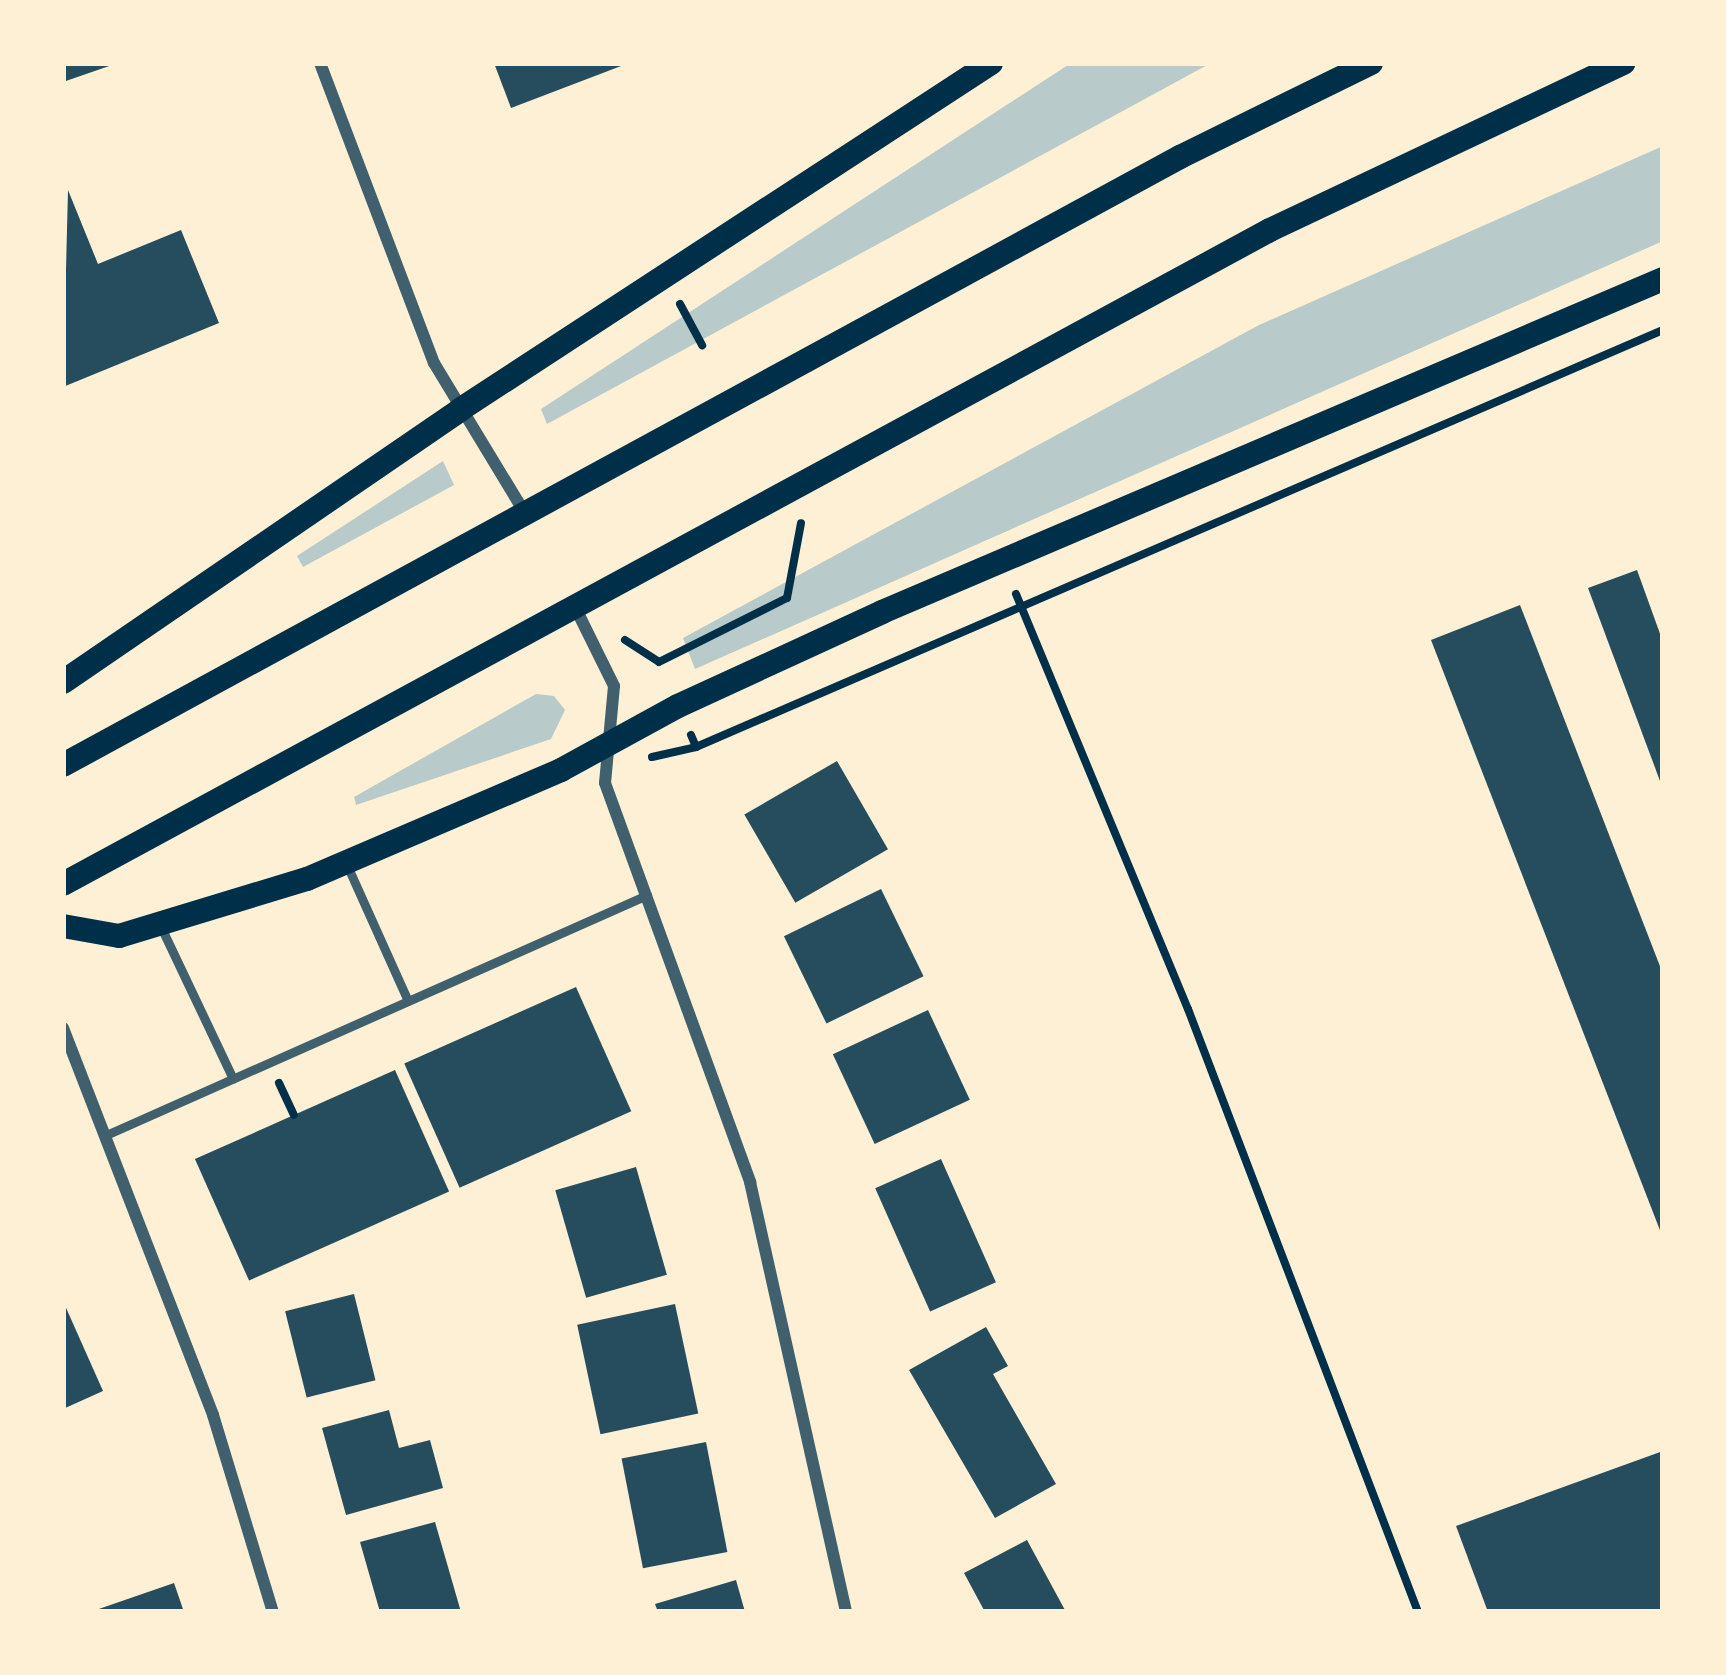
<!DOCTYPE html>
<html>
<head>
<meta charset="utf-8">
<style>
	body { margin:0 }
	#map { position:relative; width:1726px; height:1675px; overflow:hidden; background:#fdf0d5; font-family:Helvetica,sans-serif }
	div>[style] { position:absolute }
	.green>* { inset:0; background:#b9caca }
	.building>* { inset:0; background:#264d5e; transform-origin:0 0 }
	.path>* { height:8px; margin:-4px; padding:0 4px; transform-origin:4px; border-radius:4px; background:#003049 }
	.service>* { height:9px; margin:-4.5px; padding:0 4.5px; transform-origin:4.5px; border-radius:4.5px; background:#3f606c }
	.minor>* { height:12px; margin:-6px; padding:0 6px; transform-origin:6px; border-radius:6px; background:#3f606c }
	.secondary>* { height:24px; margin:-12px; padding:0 12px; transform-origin:12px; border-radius:12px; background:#003049 }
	span { translate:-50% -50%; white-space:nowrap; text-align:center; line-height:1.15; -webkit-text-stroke:9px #fdf0d5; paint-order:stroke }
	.frame { position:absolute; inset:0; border:66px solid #fdf0d5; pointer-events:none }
</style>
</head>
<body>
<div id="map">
	<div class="green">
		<div style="clip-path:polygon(1071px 63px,1211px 63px,547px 424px,541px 409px)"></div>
		<div style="clip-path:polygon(1663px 146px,1663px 241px,695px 669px,683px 638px,1259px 325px)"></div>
		<div style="clip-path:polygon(443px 461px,454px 485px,303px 567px,297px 556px)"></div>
		<div style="clip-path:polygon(536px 694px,554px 696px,565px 710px,551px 739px,356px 805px,354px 797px)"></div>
	</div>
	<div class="building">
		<div style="clip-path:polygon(63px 63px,115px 63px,115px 64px,63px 82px)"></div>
		<div style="clip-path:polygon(494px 63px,629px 63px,511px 108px)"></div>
		<div style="clip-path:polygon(68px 190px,98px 264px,181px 230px,219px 323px,63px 387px)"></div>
		<div style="clip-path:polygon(1637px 570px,1663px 642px,1663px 789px,1588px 588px)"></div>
		<div style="clip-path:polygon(1520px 605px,1663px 974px,1663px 1238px,1431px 640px)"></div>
		<div style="left:837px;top:761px;width:102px;height:107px;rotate:60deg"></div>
		<div style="left:881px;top:889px;width:97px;height:108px;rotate:64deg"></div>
		<div style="left:576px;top:987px;width:136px;height:188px;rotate:66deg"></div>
		<div style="left:928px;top:1010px;width:99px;height:105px;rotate:65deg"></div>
		<div style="left:395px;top:1070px;width:133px;height:219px;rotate:66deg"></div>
		<div style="left:941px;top:1159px;width:135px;height:72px;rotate:66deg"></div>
		<div style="left:636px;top:1167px;width:112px;height:84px;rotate:74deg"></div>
		<div style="left:354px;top:1294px;width:89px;height:71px;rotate:76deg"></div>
		<div style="clip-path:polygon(63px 1301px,103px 1391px,63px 1409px)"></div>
		<div style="left:675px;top:1304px;width:112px;height:100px;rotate:78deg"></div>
		<div style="clip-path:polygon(986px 1327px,1008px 1366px,993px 1374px,1056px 1484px,995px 1518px,909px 1370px)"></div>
		<div style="clip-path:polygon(389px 1410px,399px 1448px,430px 1440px,443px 1488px,346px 1515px,322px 1428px)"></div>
		<div style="left:706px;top:1442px;width:112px;height:86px;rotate:79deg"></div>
		<div style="clip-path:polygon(1663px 1451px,1663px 1612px,1488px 1612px,1456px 1526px)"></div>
		<div style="clip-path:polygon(435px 1522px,461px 1612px,380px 1612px,360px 1542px)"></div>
		<div style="clip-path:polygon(1027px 1540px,1066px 1612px,985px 1612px,964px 1573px)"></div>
		<div style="clip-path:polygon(736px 1580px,745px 1612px,658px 1612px,655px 1604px)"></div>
		<div style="clip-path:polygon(174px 1583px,184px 1612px,93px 1612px,93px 1611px)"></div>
	</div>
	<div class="path">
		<div style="left:680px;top:304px;width:47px;rotate:61.8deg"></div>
		<div style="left:1016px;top:594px;width:449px;rotate:67.5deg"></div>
		<div style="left:1188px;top:1009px;width:645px;rotate:69.12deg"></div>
		<div style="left:625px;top:640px;width:40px;rotate:32.9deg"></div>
		<div style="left:659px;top:662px;width:143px;rotate:-26.6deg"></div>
		<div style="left:787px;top:598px;width:76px;rotate:-79.4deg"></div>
		<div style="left:691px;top:735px;width:13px;rotate:67deg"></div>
		<div style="left:696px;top:747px;width:1053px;rotate:-23.33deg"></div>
		<div style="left:652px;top:757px;width:45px;rotate:-12.8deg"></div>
		<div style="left:279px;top:1083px;width:35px;rotate:65deg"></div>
	</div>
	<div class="service">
		<div style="left:346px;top:863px;width:151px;rotate:65.8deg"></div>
		<div style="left:160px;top:925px;width:170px;rotate:64.6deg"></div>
		<div style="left:106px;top:1135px;width:592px;rotate:-23.92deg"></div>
	</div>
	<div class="minor">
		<div style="left:320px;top:63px;width:321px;rotate:69.2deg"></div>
		<div style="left:434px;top:363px;width:175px;rotate:58.8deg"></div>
		<div style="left:575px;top:607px;width:88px;rotate:63.7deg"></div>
		<div style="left:614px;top:686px;width:97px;rotate:95.3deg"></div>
		<div style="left:605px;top:783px;width:425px;rotate:70deg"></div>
		<div style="left:750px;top:1182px;width:441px;rotate:77.4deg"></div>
		<div style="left:63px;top:1028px;width:415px;rotate:68.8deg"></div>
		<div style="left:213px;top:1415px;width:206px;rotate:73.1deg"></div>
	</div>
	<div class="secondary">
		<div style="left:63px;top:682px;width:483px;rotate:-34.4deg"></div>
		<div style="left:461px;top:409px;width:633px;rotate:-33.14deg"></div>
		<div style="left:63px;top:765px;width:1272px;rotate:-28.56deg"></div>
		<div style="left:1180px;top:157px;width:213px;rotate:-26.2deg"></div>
		<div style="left:63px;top:884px;width:1373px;rotate:-28.45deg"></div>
		<div style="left:1270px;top:230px;width:391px;rotate:-25.3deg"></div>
		<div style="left:63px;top:926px;width:57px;rotate:10.1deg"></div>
		<div style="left:119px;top:936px;width:196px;rotate:-16.9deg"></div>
		<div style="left:307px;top:879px;width:276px;rotate:-23.2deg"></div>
		<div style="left:561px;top:770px;width:133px;rotate:-28.7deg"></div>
		<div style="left:678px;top:706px;width:225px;rotate:-24.7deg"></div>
		<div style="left:882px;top:612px;width:849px;rotate:-23.09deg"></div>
	</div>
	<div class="frame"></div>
</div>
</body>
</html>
